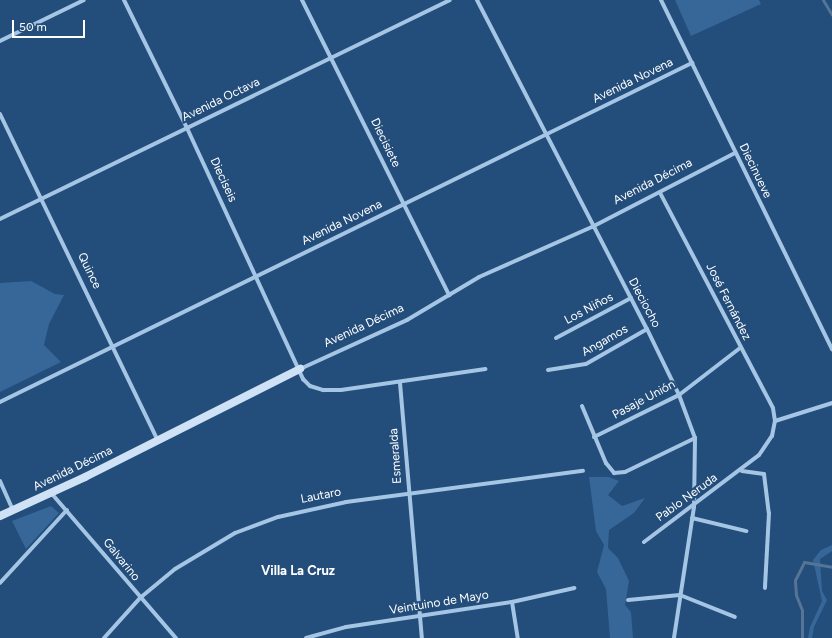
<!DOCTYPE html>
<html>
<head>
<meta charset="utf-8">
<style>
	body { margin:0 }
	#map { position:relative; width:832px; height:638px; overflow:hidden; background:#234d7a; font-family:Figtree,sans-serif }
	div>[style] { position:absolute }
	.green>* { inset:0; background:#366798 }
	.stream>* { height:3px; margin:-1.5px; padding:0 1.5px; transform-origin:1.5px; border-radius:1.5px; background:#567496 }
	.street>* { height:4px; margin:-2px; padding:0 2px; transform-origin:2px; border-radius:2px; background:#a5c5e5 }
	.secondary>* { height:8px; margin:-4px; padding:0 4px; transform-origin:4px; border-radius:4px; background:#cfe1f4 }
	span { translate:-50% -50%; white-space:nowrap; text-align:center; line-height:1.15; -webkit-text-stroke:4px #234d7a; paint-order:stroke }
	.street-label { font-size:12px; color:#fff }
	.neighbourhood-label { font-size:13px; color:#fff; font-weight:700 }
	.scale { position:absolute; left:12px; top:20px; width:73px; height:18px; box-sizing:border-box; border:2px solid #fff; border-top:0; padding-left:5px; font-size:12px; line-height:14px; white-space:nowrap; color:#fff; -webkit-text-stroke:3px #234d7a; paint-order:stroke }
</style>
</head>
<body>
<div id="map">
	<div class="green">
		<div style="clip-path:polygon(675px 0,759px 0,761px 4px,691px 36px)"></div>
		<div style="clip-path:polygon(31px 281px,55px 294px,64px 295px,49px 324px,44px 345px,61px 362px,0 392px,0 283px)"></div>
		<div style="clip-path:polygon(589px 477px,609px 477px,619px 481px,608px 495px,622px 506px,645px 498px,634px 513px,609px 530px,608px 548px,618px 558px,629px 581px,625px 605px,631px 612px,633px 638px,610px 638px,606px 589px,597px 572px,604px 545px,596px 531px)"></div>
		<div style="clip-path:polygon(51px 506px,59px 513px,26px 549px,12px 521px)"></div>
		<div style="clip-path:polygon(832px 545px,832px 551px,820px 559px,822px 591px,827px 600px,814px 627px,812px 638px,808px 638px,810px 627px,822px 601px,813px 560px,821px 550px)"></div>
	</div>
	<div class="stream">
		<div style="left:823px;top:0;width:17px;rotate:59deg"></div>
		<div style="left:802px;top:638px;width:28px;rotate:-90deg"></div>
		<div style="left:802px;top:610px;width:16px;rotate:-112deg"></div>
		<div style="left:796px;top:595px;width:15px;rotate:-94deg"></div>
		<div style="left:795px;top:580px;width:20px;rotate:-63deg"></div>
		<div style="left:804px;top:562px;width:28px;rotate:10deg"></div>
	</div>
	<div class="street">
		<div style="left:124px;top:0;width:143px;rotate:63.8deg"></div>
		<div style="left:187px;top:128px;width:277px;rotate:65.2deg"></div>
		<div style="left:303px;top:379px;width:10px;rotate:45deg"></div>
		<div style="left:310px;top:386px;width:14px;rotate:17deg"></div>
		<div style="left:323px;top:390px;width:18px"></div>
		<div style="left:341px;top:390px;width:146px;rotate:-8.3deg"></div>
		<div style="left:302px;top:0;width:330px;rotate:63.5deg"></div>
		<div style="left:477px;top:0;width:370px;rotate:62.7deg"></div>
		<div style="left:647px;top:329px;width:73px;rotate:64.1deg"></div>
		<div style="left:679px;top:395px;width:46px;rotate:69.6deg"></div>
		<div style="left:695px;top:438px;width:69px;rotate:90.8deg"></div>
		<div style="left:694px;top:507px;width:133px;rotate:98.7deg"></div>
		<div style="left:661px;top:0;width:389px;rotate:63.9deg"></div>
		<div style="left:0;top:41px;width:93px;rotate:-26deg"></div>
		<div style="left:0;top:114px;width:361px;rotate:64.2deg"></div>
		<div style="left:0;top:219px;width:500px;rotate:-25.95deg"></div>
		<div style="left:556px;top:338px;width:85px;rotate:-28.1deg"></div>
		<div style="left:300px;top:369px;width:118px;rotate:-24.6deg"></div>
		<div style="left:407px;top:320px;width:84px;rotate:-30.8deg"></div>
		<div style="left:479px;top:277px;width:124px;rotate:-23.9deg"></div>
		<div style="left:592px;top:227px;width:161px;rotate:-27.4deg"></div>
		<div style="left:548px;top:370px;width:38px;rotate:-9deg"></div>
		<div style="left:586px;top:364px;width:70px;rotate:-29.8deg"></div>
		<div style="left:400px;top:383px;width:256px;rotate:85.1deg"></div>
		<div style="left:0;top:402px;width:771px;rotate:-26.1deg"></div>
		<div style="left:582px;top:406px;width:62px;rotate:67.2deg"></div>
		<div style="left:606px;top:463px;width:13px;rotate:51deg"></div>
		<div style="left:614px;top:473px;width:11px;rotate:-5deg"></div>
		<div style="left:625px;top:472px;width:78px;rotate:-25.9deg"></div>
		<div style="left:775px;top:421px;width:60px;rotate:-17.5deg"></div>
		<div style="left:594px;top:437px;width:95px;rotate:-26.3deg"></div>
		<div style="left:679px;top:395px;width:77px;rotate:-37.6deg"></div>
		<div style="left:742px;top:471px;width:22px;rotate:8deg"></div>
		<div style="left:764px;top:474px;width:39px;rotate:83deg"></div>
		<div style="left:769px;top:513px;width:75px;rotate:93.1deg"></div>
		<div style="left:0;top:481px;width:32px;rotate:66deg"></div>
		<div style="left:52px;top:494px;width:190px;rotate:49.3deg"></div>
		<div style="left:692px;top:518px;width:56px;rotate:13.5deg"></div>
		<div style="left:644px;top:542px;width:144px;rotate:-37.1deg"></div>
		<div style="left:759px;top:455px;width:23px;rotate:-56deg"></div>
		<div style="left:772px;top:436px;width:15px;rotate:-79deg"></div>
		<div style="left:775px;top:421px;width:13px;rotate:-99deg"></div>
		<div style="left:773px;top:408px;width:243px;rotate:-117.7deg"></div>
		<div style="left:0;top:583px;width:99px;rotate:-47.5deg"></div>
		<div style="left:628px;top:600px;width:52px;rotate:-5.5deg"></div>
		<div style="left:680px;top:595px;width:59px;rotate:21.8deg"></div>
		<div style="left:512px;top:602px;width:36px;rotate:81deg"></div>
		<div style="left:104px;top:638px;width:54px;rotate:-48deg"></div>
		<div style="left:140px;top:598px;width:45px;rotate:-39.6deg"></div>
		<div style="left:175px;top:569px;width:70px;rotate:-31deg"></div>
		<div style="left:235px;top:533px;width:46px;rotate:-20.4deg"></div>
		<div style="left:278px;top:517px;width:70px;rotate:-12.4deg"></div>
		<div style="left:346px;top:502px;width:239px;rotate:-7.5deg"></div>
		<div style="left:306px;top:638px;width:41px;rotate:-15.4deg"></div>
		<div style="left:346px;top:627px;width:168px;rotate:-8.6deg"></div>
		<div style="left:512px;top:602px;width:64px;rotate:-12.7deg"></div>
	</div>
	<div class="secondary">
		<div style="left:0;top:516px;width:94px;rotate:-24.6deg"></div>
		<div style="left:85px;top:477px;width:241px;rotate:-26.7deg"></div>
	</div>
	<div class="street-label">
		<span style="left:633px;top:81px;rotate:-26deg">Avenida Novena</span>
		<span style="left:221px;top:100px;rotate:-26deg">Avenida Octava</span>
		<span style="left:385px;top:143px;rotate:64deg">Diecisiete</span>
		<span style="left:755px;top:171px;rotate:64deg">Diecinueve</span>
		<span style="left:223px;top:180px;rotate:65deg">Dieciseis</span>
		<span style="left:653px;top:182px;rotate:-27deg">Avenida Décima</span>
		<span style="left:342px;top:223px;rotate:-26deg">Avenida Novena</span>
		<span style="left:89px;top:271px;rotate:64deg">Quince</span>
		<span style="left:728px;top:302px;rotate:63deg">José Fernández</span>
		<span style="left:644px;top:303px;rotate:62deg">Dieciocho</span>
		<span style="left:589px;top:309px;rotate:-28deg">Los Niños</span>
		<span style="left:364px;top:326px;rotate:-25deg">Avenida Décima</span>
		<span style="left:605px;top:341px;rotate:-30deg">Angamos</span>
		<span style="left:644px;top:400px;rotate:-28deg">Pasaje Unión</span>
		<span style="left:396px;top:456px;rotate:-94deg">Esmeralda</span>
		<span style="left:73px;top:469px;rotate:-26deg">Avenida Décima</span>
		<span style="left:321px;top:496px;rotate:-11deg">Lautaro</span>
		<span style="left:687px;top:498px;rotate:-36deg">Pablo Neruda</span>
		<span style="left:121px;top:560px;rotate:51deg">Galvarino</span>
		<span style="left:439px;top:603px;rotate:-9deg">Veintuino de Mayo</span>
	</div>
	<div class="neighbourhood-label">
		<span style="left:298px;top:571px">Villa La Cruz</span>
	</div>
	<div class="scale">50 m</div>
</div>
</body>
</html>
